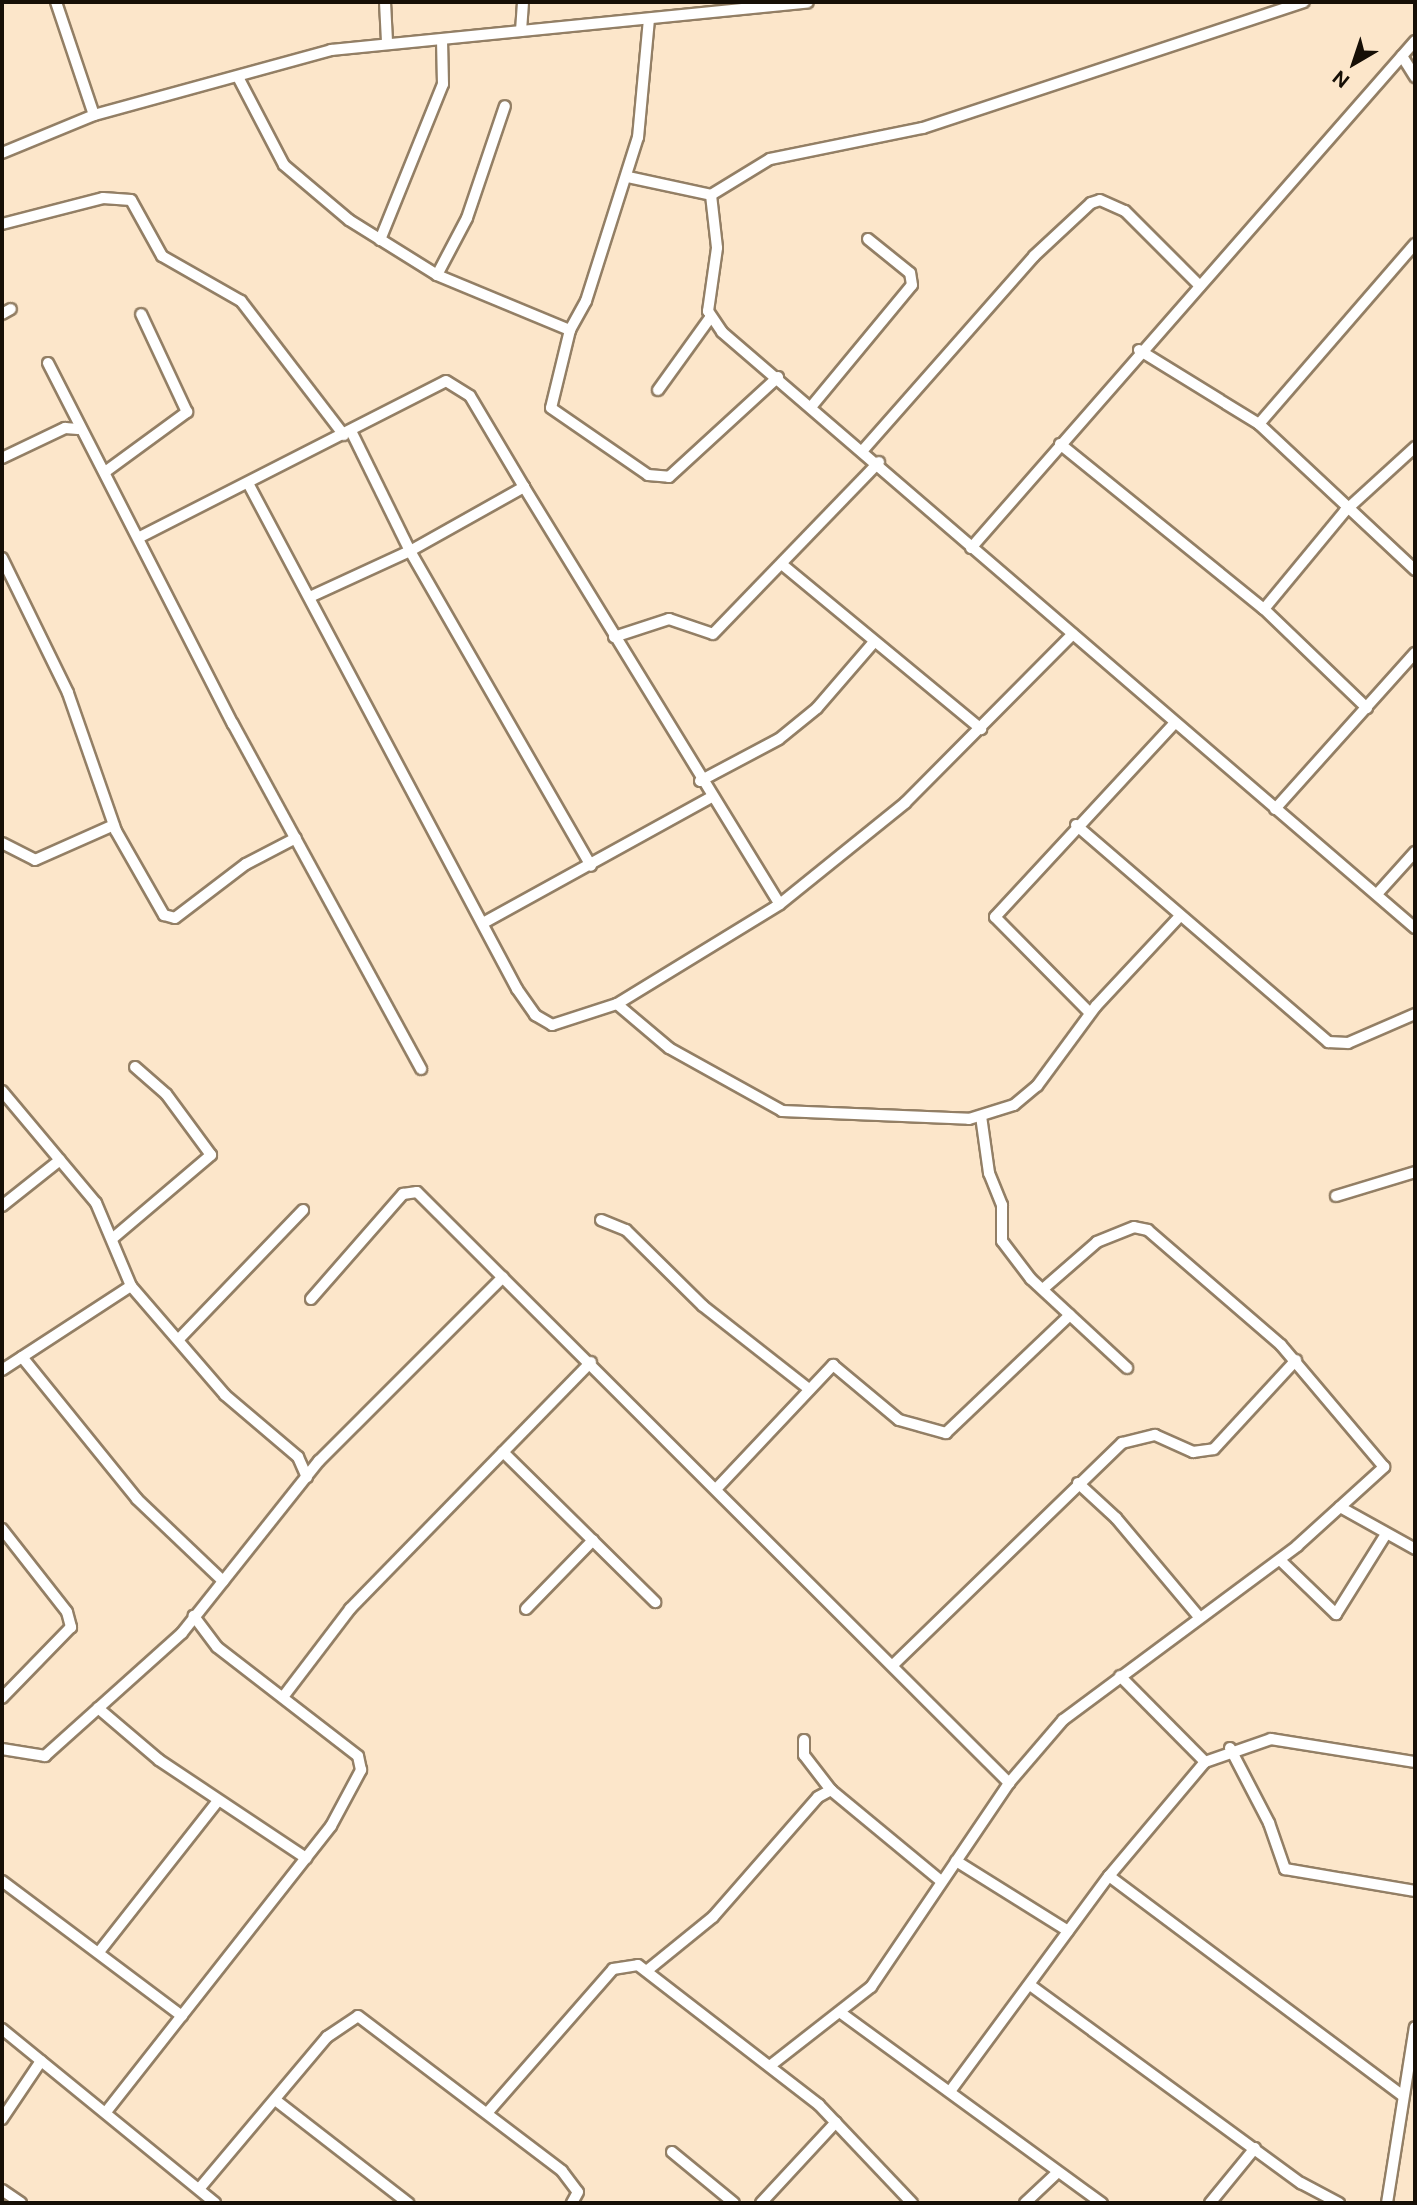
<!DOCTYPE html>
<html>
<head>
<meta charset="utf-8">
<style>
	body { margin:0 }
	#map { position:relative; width:1417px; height:2205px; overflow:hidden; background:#fce6ca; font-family:"Public Sans",sans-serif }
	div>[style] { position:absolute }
	.roads { filter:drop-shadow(2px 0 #937f65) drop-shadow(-2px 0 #937f65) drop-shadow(0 2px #937f65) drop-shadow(0 -2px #937f65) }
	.minor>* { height:10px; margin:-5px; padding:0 5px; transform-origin:5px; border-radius:5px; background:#fff }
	span { translate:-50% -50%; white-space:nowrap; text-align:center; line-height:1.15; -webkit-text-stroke:6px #fce6ca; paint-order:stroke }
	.frame { position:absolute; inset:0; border:4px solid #160f06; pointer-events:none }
	.north { position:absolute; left:1319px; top:28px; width:70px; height:70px; -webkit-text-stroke:5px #fce6ca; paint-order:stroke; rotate:219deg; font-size:19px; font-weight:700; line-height:28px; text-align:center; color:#160f06 }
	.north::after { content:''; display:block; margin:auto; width:24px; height:32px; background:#160f06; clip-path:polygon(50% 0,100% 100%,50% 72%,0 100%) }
</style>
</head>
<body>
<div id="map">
	<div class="roads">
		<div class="minor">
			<div style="left:56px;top:2px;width:119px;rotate:71.4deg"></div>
			<div style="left:385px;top:2px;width:40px;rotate:87.1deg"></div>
			<div style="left:649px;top:19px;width:119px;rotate:95.3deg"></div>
			<div style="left:638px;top:137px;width:172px;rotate:107.6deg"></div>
			<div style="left:586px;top:301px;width:33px;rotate:119deg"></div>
			<div style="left:570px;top:330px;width:80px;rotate:103.7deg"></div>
			<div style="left:551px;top:408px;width:118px;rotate:34.6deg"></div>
			<div style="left:648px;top:475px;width:21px;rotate:5deg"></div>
			<div style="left:669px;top:477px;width:148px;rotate:-42.5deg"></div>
			<div style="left:521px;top:31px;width:29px;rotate:-86deg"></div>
			<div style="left:1402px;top:56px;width:25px;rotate:58deg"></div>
			<div style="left:238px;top:77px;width:99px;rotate:62.4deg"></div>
			<div style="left:284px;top:165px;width:85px;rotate:40.2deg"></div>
			<div style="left:349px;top:220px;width:104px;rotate:32deg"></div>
			<div style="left:437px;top:275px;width:144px;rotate:22.5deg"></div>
			<div style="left:2px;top:153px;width:100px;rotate:-22.4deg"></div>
			<div style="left:94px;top:115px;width:246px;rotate:-15.3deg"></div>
			<div style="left:331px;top:50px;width:479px;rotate:-5.7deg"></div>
			<div style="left:628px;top:177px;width:85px;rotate:12.2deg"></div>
			<div style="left:711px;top:195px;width:69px;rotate:-31.4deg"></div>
			<div style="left:770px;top:159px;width:156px;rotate:-11.5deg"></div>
			<div style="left:923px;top:128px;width:401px;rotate:-18.3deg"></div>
			<div style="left:711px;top:195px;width:53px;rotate:83.5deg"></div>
			<div style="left:717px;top:248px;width:64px;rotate:98.1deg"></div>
			<div style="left:708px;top:311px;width:25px;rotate:56deg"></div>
			<div style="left:722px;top:332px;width:914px;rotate:40.7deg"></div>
			<div style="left:2px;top:224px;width:104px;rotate:-14.4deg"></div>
			<div style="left:103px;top:198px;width:28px;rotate:4deg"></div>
			<div style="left:131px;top:200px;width:64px;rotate:61deg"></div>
			<div style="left:162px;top:256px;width:91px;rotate:29.7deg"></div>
			<div style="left:241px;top:301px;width:169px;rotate:52.5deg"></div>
			<div style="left:380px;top:240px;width:168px;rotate:-68deg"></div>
			<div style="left:443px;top:84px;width:43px;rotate:-91.3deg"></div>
			<div style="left:437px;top:275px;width:64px;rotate:-62.2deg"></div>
			<div style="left:467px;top:218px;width:118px;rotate:-71.3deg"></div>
			<div style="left:2px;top:314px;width:10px;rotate:-29deg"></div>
			<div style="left:1139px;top:350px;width:141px;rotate:31.7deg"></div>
			<div style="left:1259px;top:424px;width:214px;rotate:43.1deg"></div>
			<div style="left:48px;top:363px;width:406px;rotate:62.9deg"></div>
			<div style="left:233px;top:724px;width:393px;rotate:61.4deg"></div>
			<div style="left:658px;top:390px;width:89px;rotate:-54.2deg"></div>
			<div style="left:811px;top:407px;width:158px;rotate:-50.4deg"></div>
			<div style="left:912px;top:285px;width:12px;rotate:-99deg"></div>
			<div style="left:910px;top:273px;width:54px;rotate:-141deg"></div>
			<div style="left:1259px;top:424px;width:238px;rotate:-49.1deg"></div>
			<div style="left:351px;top:431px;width:134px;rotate:63.8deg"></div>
			<div style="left:410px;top:551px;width:363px;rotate:60.1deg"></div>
			<div style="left:1060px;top:444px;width:262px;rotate:39deg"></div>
			<div style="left:1264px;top:609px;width:143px;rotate:43.9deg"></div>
			<div style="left:864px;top:449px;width:257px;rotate:-48.6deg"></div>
			<div style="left:1034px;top:256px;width:78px;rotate:-42.9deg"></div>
			<div style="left:1091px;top:203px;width:9px;rotate:-18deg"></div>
			<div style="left:1100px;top:200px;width:27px;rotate:24deg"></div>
			<div style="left:1125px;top:211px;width:106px;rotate:45deg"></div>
			<div style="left:2px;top:458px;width:70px;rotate:-25.5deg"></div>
			<div style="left:65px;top:428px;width:13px;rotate:4deg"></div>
			<div style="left:105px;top:472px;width:102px;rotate:-36.2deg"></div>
			<div style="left:187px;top:412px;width:108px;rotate:-115.1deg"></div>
			<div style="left:249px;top:485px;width:571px;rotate:62deg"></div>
			<div style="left:517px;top:989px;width:32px;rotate:55deg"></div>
			<div style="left:535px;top:1015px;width:20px;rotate:30deg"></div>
			<div style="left:552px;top:1025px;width:68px;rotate:-17.9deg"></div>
			<div style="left:617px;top:1004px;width:191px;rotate:-31.5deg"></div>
			<div style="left:780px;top:904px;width:161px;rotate:-38.9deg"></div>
			<div style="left:905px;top:803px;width:238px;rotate:-45.2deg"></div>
			<div style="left:140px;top:537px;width:343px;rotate:-27deg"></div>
			<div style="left:446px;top:381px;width:28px;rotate:32deg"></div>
			<div style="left:470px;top:396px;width:106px;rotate:59.3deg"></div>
			<div style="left:971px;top:548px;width:674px;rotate:-48.79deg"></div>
			<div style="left:2px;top:558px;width:150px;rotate:63.9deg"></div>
			<div style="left:68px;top:693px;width:146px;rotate:70.8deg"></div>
			<div style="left:116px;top:831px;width:97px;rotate:60.3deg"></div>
			<div style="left:164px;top:915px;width:11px;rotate:15deg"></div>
			<div style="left:175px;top:918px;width:89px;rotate:-37.3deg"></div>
			<div style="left:246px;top:864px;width:56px;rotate:-27.5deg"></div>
			<div style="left:784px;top:566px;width:256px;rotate:39.6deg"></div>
			<div style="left:312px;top:596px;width:108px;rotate:-24.7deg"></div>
			<div style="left:410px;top:551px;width:131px;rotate:-29.3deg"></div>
			<div style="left:524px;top:487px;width:489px;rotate:58.5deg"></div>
			<div style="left:1264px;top:609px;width:127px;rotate:-50.4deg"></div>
			<div style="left:1345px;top:511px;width:95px;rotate:-42.4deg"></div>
			<div style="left:614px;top:637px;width:58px;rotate:-18.1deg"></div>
			<div style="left:669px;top:619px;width:46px;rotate:18.8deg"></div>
			<div style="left:713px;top:634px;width:239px;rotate:-46deg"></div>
			<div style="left:700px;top:781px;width:89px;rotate:-28deg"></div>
			<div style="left:779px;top:739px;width:49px;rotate:-39.2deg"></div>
			<div style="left:817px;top:708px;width:87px;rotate:-49.2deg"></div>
			<div style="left:1275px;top:809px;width:210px;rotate:-48.1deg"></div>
			<div style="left:1076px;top:825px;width:333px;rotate:40.7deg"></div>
			<div style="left:1328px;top:1042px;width:20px;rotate:3deg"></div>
			<div style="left:1348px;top:1043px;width:73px;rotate:-23.4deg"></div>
			<div style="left:2px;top:843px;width:37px;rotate:27deg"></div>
			<div style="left:35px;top:860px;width:86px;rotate:-23.9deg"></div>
			<div style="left:1377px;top:894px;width:57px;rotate:-47.9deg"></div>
			<div style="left:485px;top:922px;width:258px;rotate:-28.9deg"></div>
			<div style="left:617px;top:1004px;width:68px;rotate:40.2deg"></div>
			<div style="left:669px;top:1048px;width:129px;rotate:29.1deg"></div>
			<div style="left:782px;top:1111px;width:187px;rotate:2.4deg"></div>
			<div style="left:969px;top:1119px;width:47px;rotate:-17.3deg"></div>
			<div style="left:1014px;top:1105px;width:30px;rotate:-40deg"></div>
			<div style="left:1037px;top:1086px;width:99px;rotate:-53.6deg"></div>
			<div style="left:1096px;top:1006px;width:123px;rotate:-47deg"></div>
			<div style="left:1090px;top:1013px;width:135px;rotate:-134.7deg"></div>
			<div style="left:995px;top:917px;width:263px;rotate:-47.2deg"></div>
			<div style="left:2px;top:1091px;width:146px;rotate:50deg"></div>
			<div style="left:96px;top:1203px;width:90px;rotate:67.1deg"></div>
			<div style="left:981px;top:1116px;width:58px;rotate:82deg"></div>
			<div style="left:989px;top:1173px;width:35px;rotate:68deg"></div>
			<div style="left:1002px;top:1205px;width:36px;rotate:90deg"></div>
			<div style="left:1002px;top:1241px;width:48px;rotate:52.7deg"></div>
			<div style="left:1031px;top:1279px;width:131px;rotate:42.8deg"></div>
			<div style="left:1336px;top:1196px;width:83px;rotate:-16.9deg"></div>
			<div style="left:2px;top:1206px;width:74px;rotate:-38.4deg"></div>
			<div style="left:601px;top:1220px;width:27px;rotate:22deg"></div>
			<div style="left:626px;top:1230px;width:108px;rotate:44.6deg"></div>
			<div style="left:703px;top:1306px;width:135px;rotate:38.1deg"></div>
			<div style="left:112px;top:1239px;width:130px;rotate:-40.3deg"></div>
			<div style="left:211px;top:1155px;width:76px;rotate:-126.4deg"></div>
			<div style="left:166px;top:1094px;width:41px;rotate:-138.9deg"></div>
			<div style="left:311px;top:1299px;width:140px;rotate:-48.8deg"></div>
			<div style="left:403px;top:1194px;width:14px;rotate:-8deg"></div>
			<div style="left:417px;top:1192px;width:837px;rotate:44.95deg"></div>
			<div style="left:179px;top:1339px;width:179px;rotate:-46.1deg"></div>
			<div style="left:22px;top:1357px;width:183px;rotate:51deg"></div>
			<div style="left:137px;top:1499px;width:119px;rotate:43.6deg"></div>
			<div style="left:2px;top:1370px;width:154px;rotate:-33.1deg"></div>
			<div style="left:131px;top:1286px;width:144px;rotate:49.2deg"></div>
			<div style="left:225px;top:1395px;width:96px;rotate:40.3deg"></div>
			<div style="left:298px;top:1457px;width:22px;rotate:66deg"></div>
			<div style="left:503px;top:1452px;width:214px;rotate:44.6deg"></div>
			<div style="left:1078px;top:1483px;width:52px;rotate:42.6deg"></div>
			<div style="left:1116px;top:1518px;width:129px;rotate:50deg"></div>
			<div style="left:718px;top:1487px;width:168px;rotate:-46.7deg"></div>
			<div style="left:833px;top:1365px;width:86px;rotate:39.8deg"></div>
			<div style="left:899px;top:1420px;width:49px;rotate:15.5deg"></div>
			<div style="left:946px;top:1433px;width:171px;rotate:-43.6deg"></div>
			<div style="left:1340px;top:1507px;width:86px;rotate:29.2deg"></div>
			<div style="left:2px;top:1529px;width:105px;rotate:51.9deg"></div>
			<div style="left:67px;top:1612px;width:16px;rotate:75deg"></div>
			<div style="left:71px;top:1627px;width:99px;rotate:134.2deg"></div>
			<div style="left:1280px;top:1560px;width:78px;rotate:44deg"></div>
			<div style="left:1336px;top:1614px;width:94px;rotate:-58deg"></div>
			<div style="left:526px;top:1609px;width:96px;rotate:-45.8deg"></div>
			<div style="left:894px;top:1664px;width:318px;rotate:-44.1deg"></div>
			<div style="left:1122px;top:1443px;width:34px;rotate:-14deg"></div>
			<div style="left:1155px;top:1435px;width:42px;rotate:24.1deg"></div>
			<div style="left:1193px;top:1452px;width:21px;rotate:-8deg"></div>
			<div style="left:1214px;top:1449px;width:121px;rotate:-47.3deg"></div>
			<div style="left:1120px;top:1676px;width:121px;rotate:45.3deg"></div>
			<div style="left:283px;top:1697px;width:111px;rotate:-52.7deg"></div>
			<div style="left:350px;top:1609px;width:345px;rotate:-45.7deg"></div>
			<div style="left:98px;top:1708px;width:80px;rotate:40.4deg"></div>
			<div style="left:159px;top:1760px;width:177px;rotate:33.7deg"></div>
			<div style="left:804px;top:1740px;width:15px;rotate:90deg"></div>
			<div style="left:804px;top:1755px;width:44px;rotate:52.4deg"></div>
			<div style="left:831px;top:1790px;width:143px;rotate:39.6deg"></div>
			<div style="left:1230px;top:1748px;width:85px;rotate:62.5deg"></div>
			<div style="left:1269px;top:1823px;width:49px;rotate:70.8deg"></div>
			<div style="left:1285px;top:1869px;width:132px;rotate:9.6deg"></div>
			<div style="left:2px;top:1749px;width:44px;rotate:9.2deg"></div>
			<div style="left:45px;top:1756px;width:184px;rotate:-41.9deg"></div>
			<div style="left:182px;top:1633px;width:220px;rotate:-51.5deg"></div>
			<div style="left:319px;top:1461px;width:260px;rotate:-45deg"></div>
			<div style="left:956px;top:1861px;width:132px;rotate:32deg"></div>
			<div style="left:1109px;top:1876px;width:366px;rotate:36.8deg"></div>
			<div style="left:2px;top:1881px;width:225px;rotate:36.9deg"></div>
			<div style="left:99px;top:1952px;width:192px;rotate:-51.8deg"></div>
			<div style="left:649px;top:1969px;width:82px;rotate:-39.1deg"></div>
			<div style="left:713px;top:1917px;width:159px;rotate:-48.8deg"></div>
			<div style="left:818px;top:1797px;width:15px;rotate:-28deg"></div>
			<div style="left:1030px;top:1985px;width:336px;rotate:36.2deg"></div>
			<div style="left:1301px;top:2183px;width:43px;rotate:27.8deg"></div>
			<div style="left:841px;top:2013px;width:323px;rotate:36.1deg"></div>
			<div style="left:2px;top:2029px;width:275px;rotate:39.2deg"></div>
			<div style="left:771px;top:2065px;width:127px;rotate:-38deg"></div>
			<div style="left:871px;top:1987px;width:246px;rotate:-55.9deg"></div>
			<div style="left:1009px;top:1783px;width:83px;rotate:-49.4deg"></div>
			<div style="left:1063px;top:1720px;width:292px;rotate:-36.6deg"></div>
			<div style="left:1297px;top:1546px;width:118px;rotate:-42.2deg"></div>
			<div style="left:1384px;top:1467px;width:160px;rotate:-130.2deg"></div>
			<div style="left:1281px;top:1345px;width:176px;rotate:-139.2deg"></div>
			<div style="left:1148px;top:1230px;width:14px;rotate:-168deg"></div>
			<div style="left:1134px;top:1227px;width:40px;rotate:158deg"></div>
			<div style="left:1097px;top:1242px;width:72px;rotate:139deg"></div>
			<div style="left:951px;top:2090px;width:266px;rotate:-53.6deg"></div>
			<div style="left:1109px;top:1876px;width:149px;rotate:-49.9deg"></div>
			<div style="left:1205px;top:1762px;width:70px;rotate:-19.2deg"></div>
			<div style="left:1271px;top:1739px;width:146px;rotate:9.1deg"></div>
			<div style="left:278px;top:2102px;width:165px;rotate:37.8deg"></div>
			<div style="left:106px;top:2112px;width:364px;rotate:-51.8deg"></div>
			<div style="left:331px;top:1826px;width:64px;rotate:-61.8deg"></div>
			<div style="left:361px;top:1770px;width:14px;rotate:-102deg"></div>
			<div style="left:358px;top:1756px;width:178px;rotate:-142.3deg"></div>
			<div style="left:217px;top:1647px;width:39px;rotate:-127deg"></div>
			<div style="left:488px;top:2112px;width:190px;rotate:-48.8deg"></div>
			<div style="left:613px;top:1969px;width:25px;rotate:-9deg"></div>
			<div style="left:638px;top:1965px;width:229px;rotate:37.7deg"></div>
			<div style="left:819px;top:2105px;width:135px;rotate:46.5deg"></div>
			<div style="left:2px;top:2119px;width:70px;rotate:-56.1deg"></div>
			<div style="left:672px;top:2152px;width:80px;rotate:39.4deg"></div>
			<div style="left:199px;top:2189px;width:199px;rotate:-49.9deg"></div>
			<div style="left:327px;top:2037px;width:37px;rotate:-34deg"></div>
			<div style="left:358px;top:2016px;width:256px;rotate:37.2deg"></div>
			<div style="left:562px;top:2171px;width:26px;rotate:53deg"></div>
			<div style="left:578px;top:2192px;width:13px;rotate:119deg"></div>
			<div style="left:2px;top:2190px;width:23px;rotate:34deg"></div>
			<div style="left:761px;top:2203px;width:110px;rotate:-47.2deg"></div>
			<div style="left:1025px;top:2203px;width:45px;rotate:-43.2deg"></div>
			<div style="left:1210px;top:2203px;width:71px;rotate:-50.7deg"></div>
			<div style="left:1387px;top:2203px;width:178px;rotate:-81deg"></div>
		</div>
	</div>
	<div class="frame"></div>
	<div class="north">N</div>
</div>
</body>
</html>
